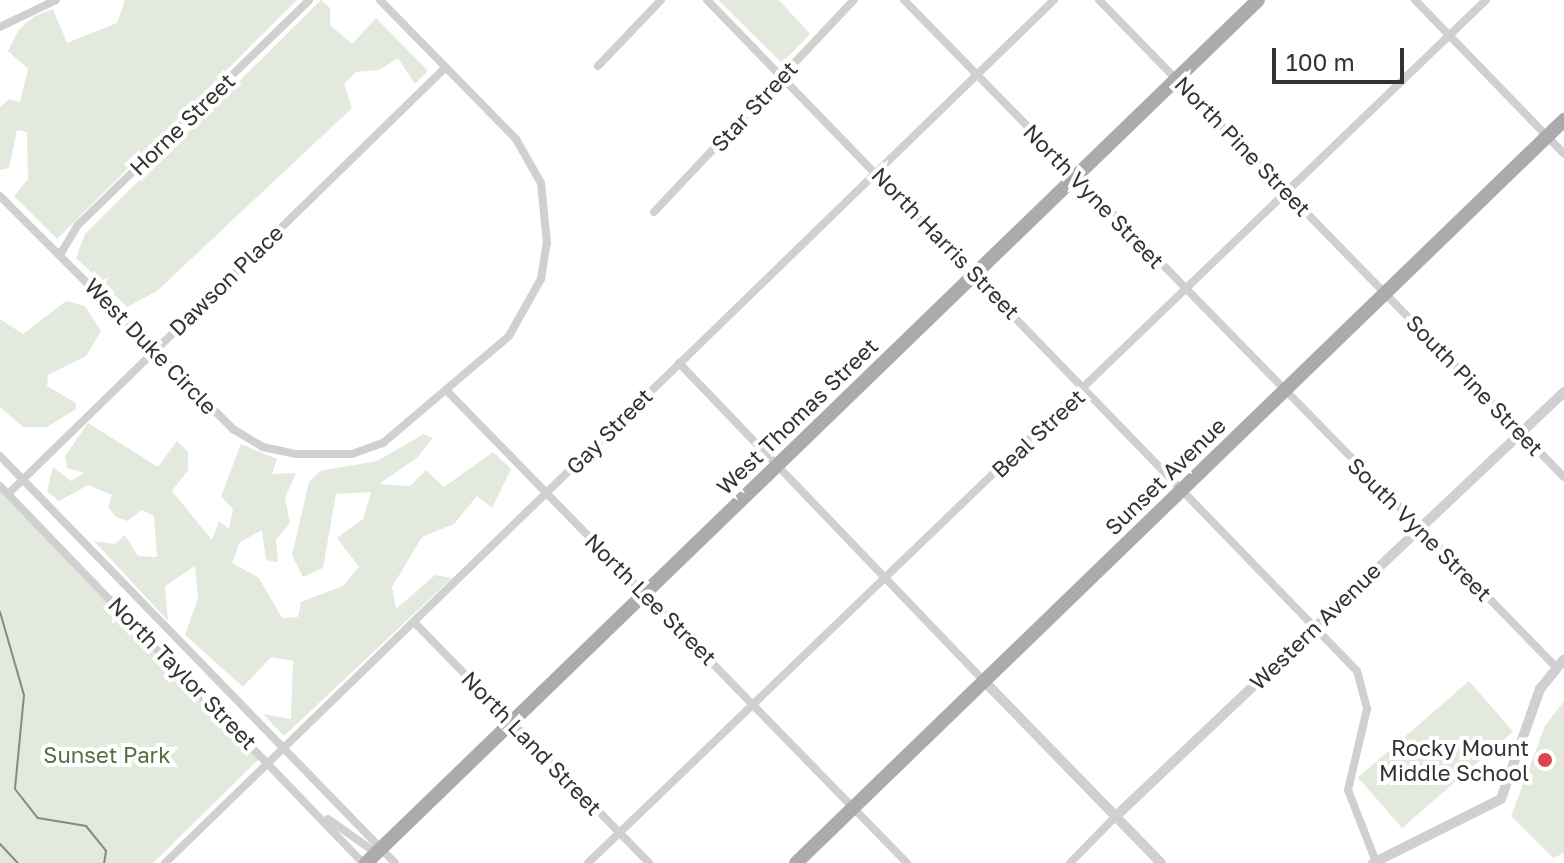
<!DOCTYPE html>
<html>
<head>
<meta charset="utf-8">
<style>
	body { margin:0 }
	#map { position:relative; width:1564px; height:863px; overflow:hidden; background:#fff; font-family:"Golos Text",sans-serif }
	div>[style] { position:absolute }
	.green>* { inset:0; background:#e3e9dd; transform-origin:0 0 }
	.minor>* { height:8px; margin:-4px; padding:0 4px; transform-origin:4px; border-radius:4px; background:#d0d0d0 }
	.tertiary>* { height:10px; margin:-5px; padding:0 5px; transform-origin:5px; border-radius:5px; background:#d0d0d0 }
	.primary>* { height:14px; margin:-7px; padding:0 7px; transform-origin:7px; border-radius:7px; background:#ababab }
	.tram>* { height:2px; margin:-1px; padding:0 1px; transform-origin:1px; border-radius:1px; background:#888 }
	.dots>* { width:22px; height:22px; translate:-50% -50%; box-sizing:border-box; border:4px solid #fff; border-radius:50% }
	span { translate:-50% -50%; white-space:nowrap; text-align:center; line-height:1.15; -webkit-text-stroke:8px #fff; paint-order:stroke }
	.street-label { font-size:22px; color:#333 }
	.poi-label { font-size:22px; color:#333 }
	.right { translate:-100% -50%; text-align:right }
	.park-label { font-size:22px; color:#566c42 }
	.scale { position:absolute; left:1272px; top:48px; width:132px; height:36px; box-sizing:border-box; border:4px solid #333; border-top:0; padding-left:10px; font-size:24px; line-height:28px; white-space:nowrap; color:#333; -webkit-text-stroke:6px #fff; paint-order:stroke }
</style>
</head>
<body>
<div id="map">
	<div class="green">
		<div style="clip-path:polygon(125px 0,297px 0,57px 239px,14px 196px,28px 179px,27px 132px,17px 130px,9px 168px,0 170px,0 107px,9px 99px,20px 102px,28px 69px,8px 51px,19px 29px,35px 16px,53px 9px,67px 43px,117px 23px)"></div>
		<div style="clip-path:polygon(321px 0,330px 8px,330px 25px,352px 44px,376px 18px,428px 71px,415px 84px,398px 58px,379px 70px,356px 72px,344px 84px,352px 108px,157px 291px,127px 307px,76px 258px,85px 234px)"></div>
		<div style="clip-path:polygon(718px 0,779px 0,810px 34px,782px 63px)"></div>
		<div style="clip-path:polygon(66px 301px,85px 306px,101px 331px,86px 356px,48px 375px,47px 386px,76px 403px,76px 409px,47px 427px,23px 427px,0 407px,0 319px,23px 334px)"></div>
		<div style="clip-path:polygon(88px 423px,158px 467px,177px 441px,188px 452px,188px 470px,172px 491px,212px 540px,219px 521px,229px 529px,233px 509px,221px 496px,241px 444px,277px 459px,272px 474px,296px 473px,285px 498px,290px 523px,276px 540px,278px 562px,266px 560px,262px 530px,240px 542px,232px 563px,259px 578px,282px 618px,298px 617px,301px 602px,343px 586px,359px 567px,337px 538px,363px 519px,371px 492px,336px 494px,323px 568px,303px 577px,292px 555px,309px 482px,320px 471px,377px 461px,424px 434px,433px 438px,418px 457px,379px 484px,410px 486px,426px 470px,444px 487px,493px 452px,511px 469px,492px 508px,477px 496px,454px 524px,422px 537px,392px 587px,396px 609px,435px 575px,452px 578px,284px 736px,263px 714px,291px 719px,293px 661px,271px 657px,243px 687px,185px 635px,198px 598px,195px 566px,165px 586px,168px 621px,94px 541px,115px 544px,125px 535px,138px 556px,157px 557px,154px 516px,142px 510px,127px 521px,116px 517px,108px 507px,112px 495px,88px 485px,59px 501px,47px 491px,53px 467px,71px 481px,84px 473px,67px 468px,65px 456px)"></div>
		<div style="clip-path:polygon(0 492px,259px 759px,153px 863px,0 863px)"></div>
		<div style="left:1469px;top:681px;width:67px;height:147px;rotate:49deg"></div>
		<div style="clip-path:polygon(1564px 701px,1564px 853px,1553px 858px,1511px 816px,1545px 726px)"></div>
	</div>
	<div class="minor">
		<div style="left:707px;top:0;width:934px;rotate:45.91deg"></div>
		<div style="left:1357px;top:671px;width:39px;rotate:75deg"></div>
		<div style="left:1367px;top:709px;width:83px;rotate:103.2deg"></div>
		<div style="left:1348px;top:790px;width:77px;rotate:68.7deg"></div>
		<div style="left:904px;top:0;width:933px;rotate:45.65deg"></div>
		<div style="left:1099px;top:0;width:666px;rotate:45.73deg"></div>
		<div style="left:1415px;top:0;width:214px;rotate:45.9deg"></div>
		<div style="left:0;top:27px;width:62px;rotate:-25.7deg"></div>
		<div style="left:598px;top:66px;width:91px;rotate:-46.3deg"></div>
		<div style="left:0;top:196px;width:330px;rotate:45deg"></div>
		<div style="left:233px;top:429px;width:35px;rotate:31deg"></div>
		<div style="left:263px;top:447px;width:34px;rotate:12deg"></div>
		<div style="left:296px;top:454px;width:56px"></div>
		<div style="left:352px;top:454px;width:33px;rotate:-20deg"></div>
		<div style="left:383px;top:443px;width:165px;rotate:-40.3deg"></div>
		<div style="left:509px;top:336px;width:65px;rotate:-60.7deg"></div>
		<div style="left:541px;top:279px;width:36px;rotate:-81deg"></div>
		<div style="left:547px;top:243px;width:60px;rotate:-95.7deg"></div>
		<div style="left:541px;top:183px;width:51px;rotate:-119.6deg"></div>
		<div style="left:516px;top:139px;width:194px;rotate:-134.4deg"></div>
		<div style="left:654px;top:212px;width:291px;rotate:-46.7deg"></div>
		<div style="left:61px;top:253px;width:33px;rotate:-59deg"></div>
		<div style="left:78px;top:225px;width:322px;rotate:-44.2deg"></div>
		<div style="left:679px;top:363px;width:442px;rotate:46.2deg"></div>
		<div style="left:448px;top:392px;width:658px;rotate:45.74deg"></div>
		<div style="left:0;top:456px;width:567px;rotate:45.86deg"></div>
		<div style="left:0;top:486px;width:523px;rotate:46.08deg"></div>
		<div style="left:8px;top:494px;width:610px;rotate:-44.27deg"></div>
		<div style="left:414px;top:622px;width:337px;rotate:45.7deg"></div>
		<div style="left:328px;top:819px;width:59px;rotate:35.3deg"></div>
		<div style="left:165px;top:863px;width:1239px;rotate:-44.15deg"></div>
		<div style="left:588px;top:863px;width:1245px;rotate:-43.86deg"></div>
		<div style="left:1070px;top:863px;width:66px;rotate:-45.6deg"></div>
	</div>
	<div class="tertiary">
		<div style="left:985px;top:682px;width:252px;rotate:45.8deg"></div>
		<div style="left:1116px;top:816px;width:617px;rotate:-43.42deg"></div>
		<div style="left:1373px;top:863px;width:143px;rotate:-26.6deg"></div>
		<div style="left:1501px;top:799px;width:117px;rotate:-70.5deg"></div>
		<div style="left:1540px;top:689px;width:38px;rotate:-51deg"></div>
	</div>
	<div class="primary">
		<div style="left:366px;top:863px;width:1241px;rotate:-44.05deg"></div>
		<div style="left:796px;top:863px;width:1069px;rotate:-44.05deg"></div>
	</div>
	<div class="tram">
		<div style="left:0;top:612px;width:86px;rotate:73.9deg"></div>
		<div style="left:24px;top:695px;width:94px;rotate:95.5deg"></div>
		<div style="left:15px;top:789px;width:37px;rotate:52deg"></div>
		<div style="left:38px;top:818px;width:49px;rotate:9.5deg"></div>
		<div style="left:86px;top:826px;width:32px;rotate:51deg"></div>
		<div style="left:106px;top:851px;width:12px;rotate:99deg"></div>
		<div style="left:0;top:844px;width:26px;rotate:47deg"></div>
	</div>
	<div class="dots">
		<div style="left:1545px;top:760px;background:#da454f"></div>
	</div>
	<div class="street-label">
		<span style="left:754px;top:106px;rotate:-47deg">Star Street</span>
		<span style="left:182px;top:124px;rotate:-44deg">Horne Street</span>
		<span style="left:1243px;top:146px;rotate:46deg">North Pine Street</span>
		<span style="left:1094px;top:196px;rotate:46deg">North Vyne Street</span>
		<span style="left:946px;top:243px;rotate:46deg">North Harris Street</span>
		<span style="left:226px;top:280px;rotate:-44deg">Dawson Place</span>
		<span style="left:151px;top:346px;rotate:46deg">West Duke Circle</span>
		<span style="left:1475px;top:385px;rotate:46deg">South Pine Street</span>
		<span style="left:797px;top:416px;rotate:-44deg">West Thomas Street</span>
		<span style="left:609px;top:431px;rotate:-45deg">Gay Street</span>
		<span style="left:1038px;top:433px;rotate:-43deg">Beal Street</span>
		<span style="left:1165px;top:476px;rotate:-44deg">Sunset Avenue</span>
		<span style="left:1420px;top:529px;rotate:45deg">South Vyne Street</span>
		<span style="left:651px;top:599px;rotate:45deg">North Lee Street</span>
		<span style="left:1315px;top:626px;rotate:-44deg">Western Avenue</span>
		<span style="left:183px;top:673px;rotate:46deg">North Taylor Street</span>
		<span style="left:532px;top:743px;rotate:46deg">North Land Street</span>
	</div>
	<div class="poi-label">
		<span class="right" style="left:1529px;top:760px">Rocky Mount<br>Middle School</span>
	</div>
	<div class="park-label">
		<span style="left:107px;top:755px">Sunset Park</span>
	</div>
	<div class="scale">100 m</div>
</div>
</body>
</html>
